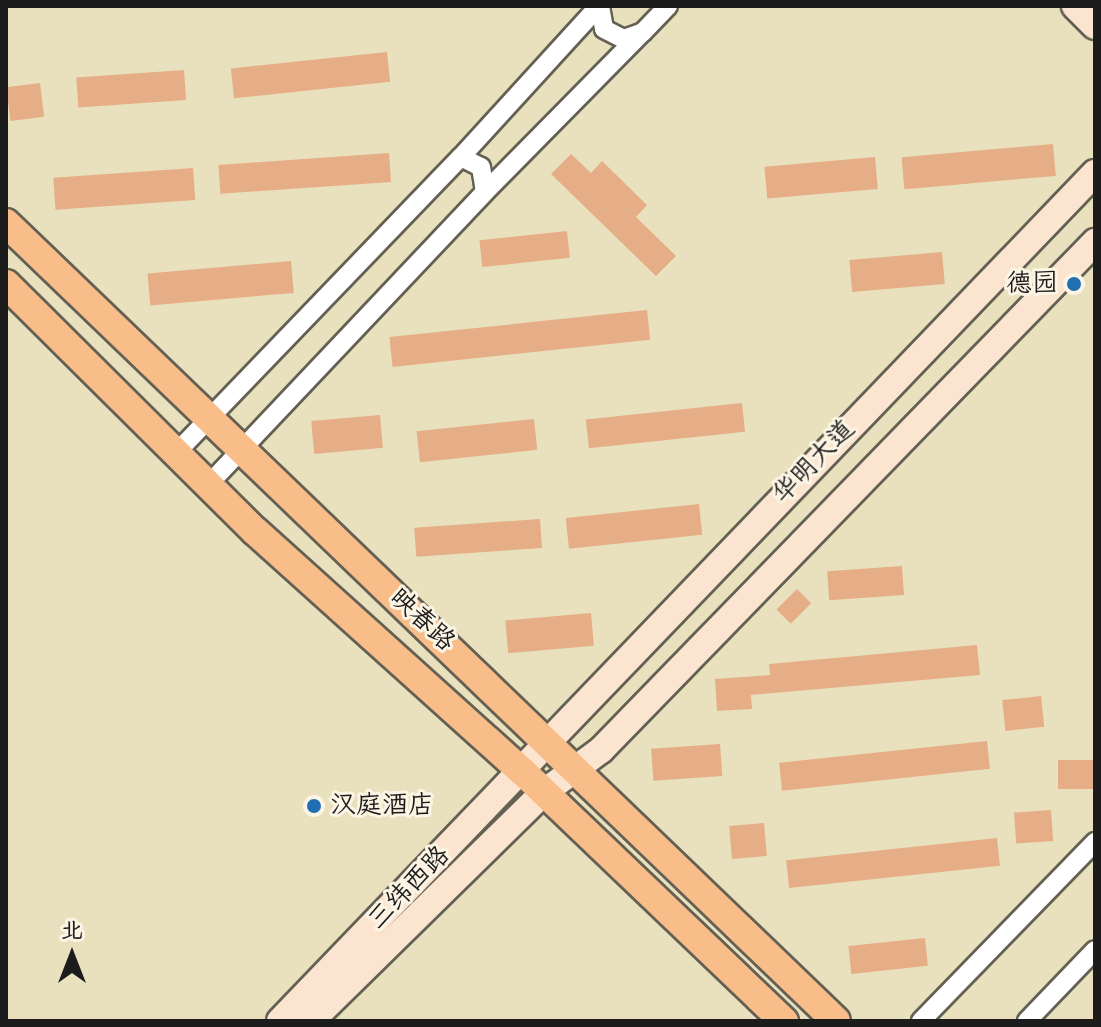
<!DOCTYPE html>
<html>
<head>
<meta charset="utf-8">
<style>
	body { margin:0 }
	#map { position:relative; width:1101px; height:1027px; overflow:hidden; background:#e9e1bd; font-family:"Architects Daughter","LXGW WenKai TC",sans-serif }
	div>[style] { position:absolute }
	.building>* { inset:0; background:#e5ae87; transform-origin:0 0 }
	.roads { filter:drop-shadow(2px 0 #646154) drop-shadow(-2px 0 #646154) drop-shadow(0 2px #646154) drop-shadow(0 -2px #646154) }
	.street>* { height:18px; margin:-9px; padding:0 9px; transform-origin:9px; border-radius:9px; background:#fff }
	.secondary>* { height:26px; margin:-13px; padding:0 13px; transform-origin:13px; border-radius:13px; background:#fce5d0 }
	.primary>* { height:28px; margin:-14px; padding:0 14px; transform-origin:14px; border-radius:14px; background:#f8bd89 }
	.dots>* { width:22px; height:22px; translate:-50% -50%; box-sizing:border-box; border:4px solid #fcf5e5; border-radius:50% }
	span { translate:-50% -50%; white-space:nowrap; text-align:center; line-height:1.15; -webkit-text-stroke:6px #fcf5e5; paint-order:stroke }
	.poi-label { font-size:26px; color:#1c1c1c }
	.right { translate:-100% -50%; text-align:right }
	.left { translate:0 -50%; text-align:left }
	.street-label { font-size:26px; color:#1c1c1c }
	.frame { position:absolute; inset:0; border:8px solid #1c1c1c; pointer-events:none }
	.north { position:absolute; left:32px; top:915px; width:80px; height:80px; -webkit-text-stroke:6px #fcf5e5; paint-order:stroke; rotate:0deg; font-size:22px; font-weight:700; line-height:32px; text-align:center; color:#1c1c1c }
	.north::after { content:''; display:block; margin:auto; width:28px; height:36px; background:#1c1c1c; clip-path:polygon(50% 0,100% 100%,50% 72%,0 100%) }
</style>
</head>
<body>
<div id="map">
	<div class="building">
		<div style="left:387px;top:52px;width:30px;height:157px;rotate:84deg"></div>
		<div style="left:184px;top:70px;width:30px;height:108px;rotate:86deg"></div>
		<div style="left:40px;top:83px;width:34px;height:34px;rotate:83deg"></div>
		<div style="left:1053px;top:144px;width:32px;height:152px;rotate:85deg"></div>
		<div style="left:389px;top:153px;width:29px;height:171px;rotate:86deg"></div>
		<div style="clip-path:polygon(571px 154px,591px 173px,602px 161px,647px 205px,636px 217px,676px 256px,656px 276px,551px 174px)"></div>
		<div style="left:875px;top:157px;width:32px;height:111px;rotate:85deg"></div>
		<div style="left:193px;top:168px;width:32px;height:140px;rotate:86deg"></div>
		<div style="left:567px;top:231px;width:27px;height:88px;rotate:84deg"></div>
		<div style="left:942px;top:252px;width:32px;height:93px;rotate:85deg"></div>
		<div style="left:291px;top:261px;width:32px;height:144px;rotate:85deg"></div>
		<div style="left:647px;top:310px;width:30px;height:259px;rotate:84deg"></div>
		<div style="left:742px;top:403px;width:29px;height:157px;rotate:84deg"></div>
		<div style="left:380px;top:415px;width:33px;height:69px;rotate:85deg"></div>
		<div style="left:534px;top:419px;width:31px;height:118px;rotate:84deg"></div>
		<div style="left:699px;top:504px;width:31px;height:134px;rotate:84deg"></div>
		<div style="left:540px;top:519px;width:29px;height:126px;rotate:86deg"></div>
		<div style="left:902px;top:566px;width:29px;height:75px;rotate:86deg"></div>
		<div style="left:797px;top:589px;width:20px;height:29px;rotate:45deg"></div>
		<div style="left:591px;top:613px;width:33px;height:86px;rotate:85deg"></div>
		<div style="clip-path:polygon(977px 645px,980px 675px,751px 695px,752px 709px,717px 711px,715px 679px,770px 675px,769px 664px)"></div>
		<div style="left:1041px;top:696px;width:31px;height:39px;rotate:84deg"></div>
		<div style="left:987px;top:741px;width:28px;height:209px;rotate:84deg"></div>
		<div style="left:720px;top:744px;width:32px;height:69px;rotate:86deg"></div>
		<div style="left:1095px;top:760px;width:29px;height:37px;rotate:90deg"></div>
		<div style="left:1051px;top:810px;width:31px;height:37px;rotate:86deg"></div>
		<div style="left:764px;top:823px;width:33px;height:35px;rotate:85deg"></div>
		<div style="left:997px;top:838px;width:28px;height:212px;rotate:84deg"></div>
		<div style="left:925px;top:938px;width:28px;height:77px;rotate:84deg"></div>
	</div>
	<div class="roads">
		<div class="street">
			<div style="left:600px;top:6px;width:23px;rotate:80deg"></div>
			<div style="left:604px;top:29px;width:22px;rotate:27deg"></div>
			<div style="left:624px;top:39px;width:20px;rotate:-20deg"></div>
			<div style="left:643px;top:32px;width:36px;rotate:-46deg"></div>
			<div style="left:461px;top:157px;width:205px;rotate:-47.6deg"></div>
			<div style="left:485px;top:192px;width:225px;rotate:-45.4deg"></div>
			<div style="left:176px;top:453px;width:411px;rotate:-46.1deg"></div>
			<div style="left:461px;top:157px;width:22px;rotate:27deg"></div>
			<div style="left:481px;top:167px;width:25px;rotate:81deg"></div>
			<div style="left:485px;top:192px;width:403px;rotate:133.4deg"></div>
			<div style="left:921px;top:1021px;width:250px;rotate:-45.8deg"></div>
			<div style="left:1027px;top:1021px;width:98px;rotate:-46.2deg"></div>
		</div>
		<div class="secondary">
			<div style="left:1075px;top:6px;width:28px;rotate:45deg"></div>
			<div style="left:280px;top:1021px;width:1176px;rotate:-46.14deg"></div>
			<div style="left:311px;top:1021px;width:325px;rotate:-44.5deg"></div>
			<div style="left:543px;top:793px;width:72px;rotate:-36.6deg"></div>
			<div style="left:601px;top:750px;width:709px;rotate:-45.8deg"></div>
		</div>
		<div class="primary">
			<div style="left:6px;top:223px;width:1151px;rotate:43.87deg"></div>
			<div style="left:6px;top:284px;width:351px;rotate:44.8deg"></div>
			<div style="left:255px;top:531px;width:360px;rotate:42deg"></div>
			<div style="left:523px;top:772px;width:361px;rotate:43.7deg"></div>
		</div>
	</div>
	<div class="dots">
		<div style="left:1074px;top:284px;background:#1f6fb2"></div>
		<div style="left:314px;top:806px;background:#1f6fb2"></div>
	</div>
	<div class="poi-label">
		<span class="right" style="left:1058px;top:284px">德园</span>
		<span class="left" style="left:330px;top:806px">汉庭酒店</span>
	</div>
	<div class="street-label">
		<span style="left:814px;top:462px;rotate:-46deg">华明大道</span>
		<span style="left:422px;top:620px;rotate:43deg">映春路</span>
		<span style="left:409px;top:888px;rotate:-46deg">三纬西路</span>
	</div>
	<div class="frame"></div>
	<div class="north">北</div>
</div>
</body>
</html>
